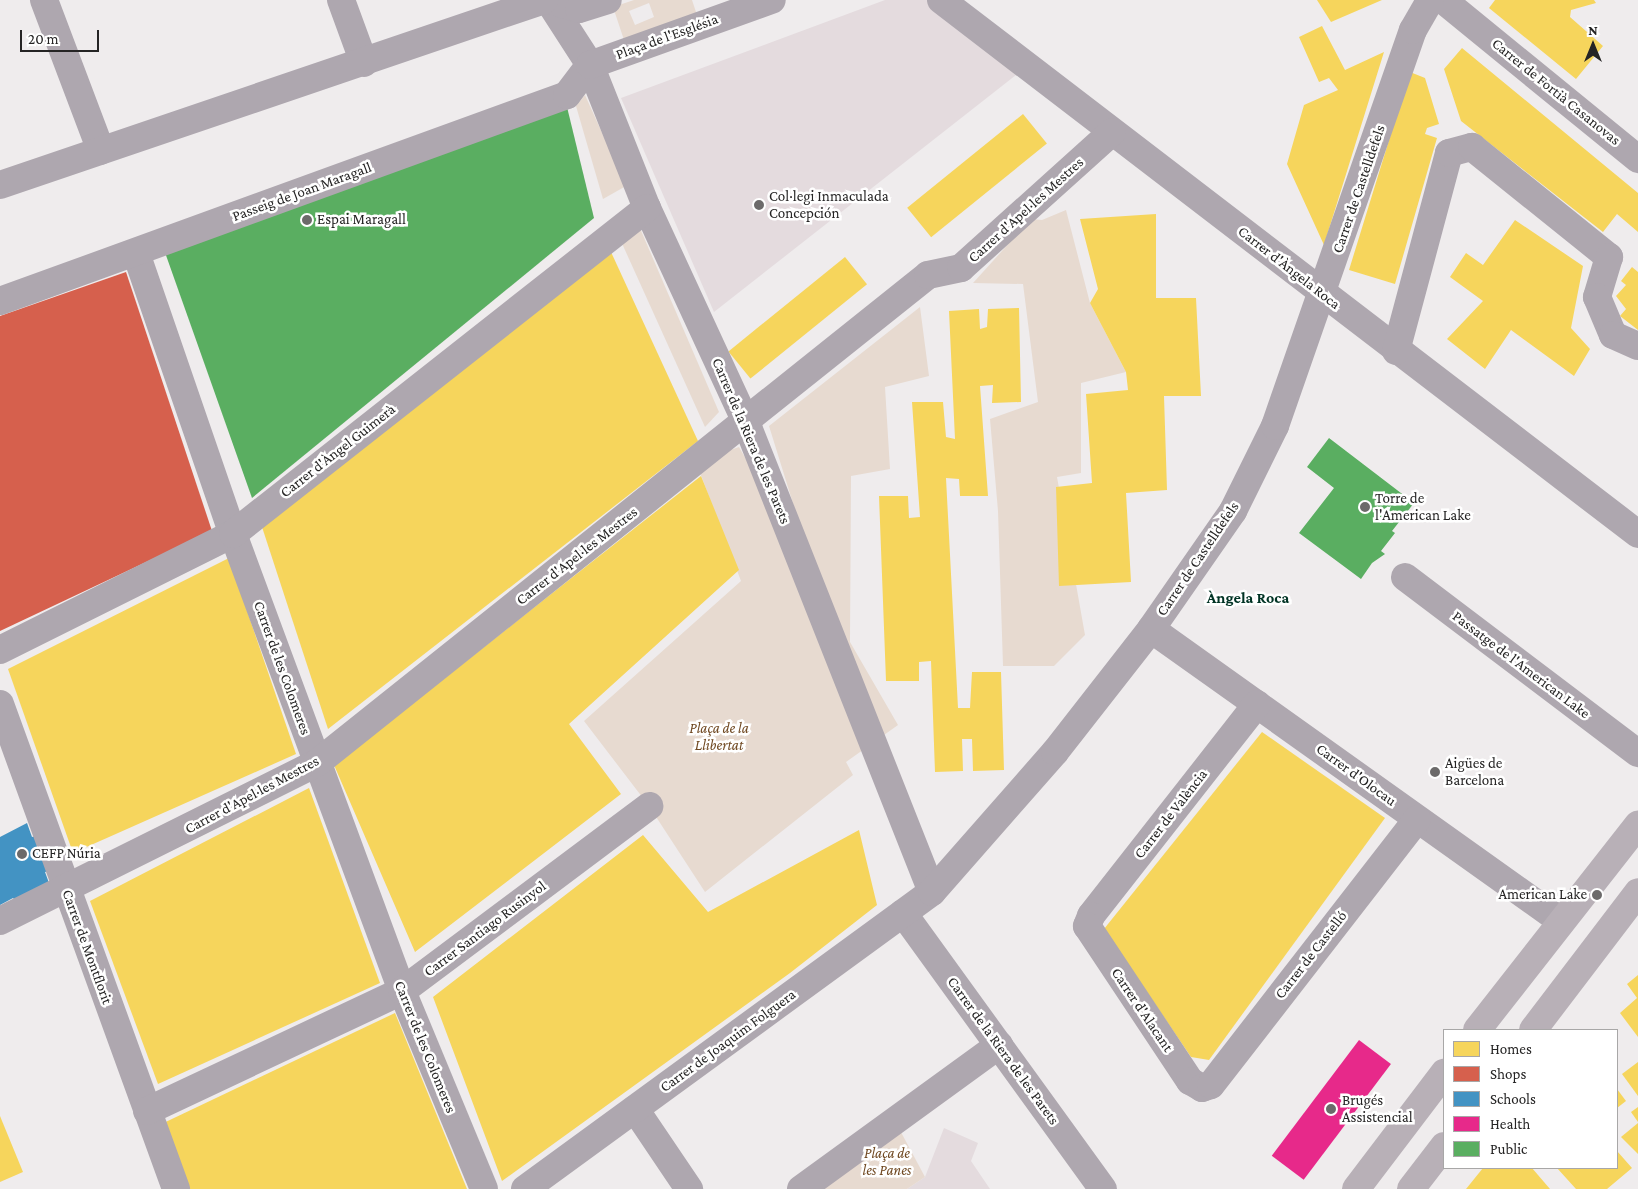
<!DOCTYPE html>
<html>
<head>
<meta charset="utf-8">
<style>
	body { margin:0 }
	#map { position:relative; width:1638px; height:1189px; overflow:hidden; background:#efeced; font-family:"Crimson Pro",serif }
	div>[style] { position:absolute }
	.built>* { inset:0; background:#e4dbde }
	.green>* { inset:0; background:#e7dad0 }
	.homes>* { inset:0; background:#f6d55c; transform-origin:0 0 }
	.shops>* { inset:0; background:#d6604d }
	.schools>* { inset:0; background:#4393c3 }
	.health>* { inset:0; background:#e7298a; transform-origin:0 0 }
	.public>* { inset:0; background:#5aae61 }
	.street>* { height:28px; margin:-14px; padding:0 14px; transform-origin:14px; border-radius:14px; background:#aea7af }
	.secondary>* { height:28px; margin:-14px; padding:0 14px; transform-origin:14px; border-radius:14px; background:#b8b0b7 }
	.dots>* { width:14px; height:14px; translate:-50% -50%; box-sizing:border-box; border:2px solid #fff; border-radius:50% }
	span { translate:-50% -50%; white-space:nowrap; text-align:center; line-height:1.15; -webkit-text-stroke:5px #fff; paint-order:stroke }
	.street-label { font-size:15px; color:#252424 }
	.poi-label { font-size:15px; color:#252424 }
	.left { translate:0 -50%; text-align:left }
	.right { translate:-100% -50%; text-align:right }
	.park-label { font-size:15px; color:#704922; font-style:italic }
	.neighbourhood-label { font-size:16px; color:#003324; font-weight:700 }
	.legend { position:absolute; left:1443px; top:1029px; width:175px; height:140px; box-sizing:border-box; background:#fff; border:1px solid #a8a7a7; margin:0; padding:6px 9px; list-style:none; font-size:15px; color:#252424 }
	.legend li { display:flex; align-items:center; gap:10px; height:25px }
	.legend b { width:25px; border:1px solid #a8a7a7 }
	.north { position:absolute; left:1568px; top:20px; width:50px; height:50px; -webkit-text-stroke:4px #fff; paint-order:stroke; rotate:0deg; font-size:14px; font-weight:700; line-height:20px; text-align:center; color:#252424 }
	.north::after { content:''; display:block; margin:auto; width:18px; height:22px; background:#252424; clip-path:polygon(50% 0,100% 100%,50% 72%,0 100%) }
	.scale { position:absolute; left:20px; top:30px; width:79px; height:22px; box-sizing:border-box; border:2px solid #252424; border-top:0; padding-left:6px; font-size:15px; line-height:18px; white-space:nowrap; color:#252424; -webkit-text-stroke:4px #fff; paint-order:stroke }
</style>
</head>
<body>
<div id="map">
	<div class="built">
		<div style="clip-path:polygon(885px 0,932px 0,1016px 75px,714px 312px,621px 98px)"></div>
		<div style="clip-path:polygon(944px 1128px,978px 1143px,971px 1161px,990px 1189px,907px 1189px,925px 1177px)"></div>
	</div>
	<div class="green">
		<div style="clip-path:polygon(evenodd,634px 0,692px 0,697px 15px,624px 40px,613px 7px,634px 0,649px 3px,654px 17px,635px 25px,629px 11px,649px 3px)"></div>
		<div style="clip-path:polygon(585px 95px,626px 186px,603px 199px,576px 106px)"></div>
		<div style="clip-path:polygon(1066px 210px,1090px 303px,1126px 372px,1081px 383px,1081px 473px,1057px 477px,1085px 635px,1054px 666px,1003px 666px,998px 511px,990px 419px,1038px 402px,1023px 284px,973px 283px,1031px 219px,1042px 220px)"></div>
		<div style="clip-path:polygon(636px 219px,719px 412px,705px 427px,620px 239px)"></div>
		<div style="clip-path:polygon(920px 307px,929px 376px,885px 387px,890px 469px,851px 476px,850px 642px,898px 725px,846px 762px,853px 775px,705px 892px,649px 806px,584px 721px,741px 581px,696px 462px,739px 447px,819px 587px,769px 426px)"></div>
		<div style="clip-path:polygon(895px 1121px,925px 1177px,907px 1189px,808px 1189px)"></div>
	</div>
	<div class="homes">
		<div style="clip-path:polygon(1317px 0,1382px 0,1331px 22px)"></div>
		<div style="clip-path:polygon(1495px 0,1594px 0,1596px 3px,1571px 10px,1570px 17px,1603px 46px,1576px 79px,1489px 8px)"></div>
		<div style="clip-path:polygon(1322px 26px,1345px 70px,1384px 52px,1324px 245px,1287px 164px,1304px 105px,1338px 90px,1329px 78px,1319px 82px,1299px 37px)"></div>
		<div style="clip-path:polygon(1462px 48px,1638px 193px,1638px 232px,1617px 214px,1603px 232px,1461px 121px,1444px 69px)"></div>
		<div style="clip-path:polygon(1410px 72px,1425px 78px,1439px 124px,1427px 128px,1425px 134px,1437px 138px,1395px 284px,1349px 270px)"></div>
		<div style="left:1023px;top:114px;width:38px;height:149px;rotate:51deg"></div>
		<div style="clip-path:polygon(1156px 214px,1156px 298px,1196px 298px,1201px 396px,1164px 396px,1167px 490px,1126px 493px,1131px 582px,1059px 586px,1056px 487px,1092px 483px,1086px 394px,1128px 390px,1126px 372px,1090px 303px,1098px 289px,1080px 219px)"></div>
		<div style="clip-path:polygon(1515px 220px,1583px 266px,1571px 328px,1590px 349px,1574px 376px,1511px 330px,1485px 369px,1447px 339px,1483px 301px,1450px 277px,1466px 253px,1483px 265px)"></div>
		<div style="clip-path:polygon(611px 252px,698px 441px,328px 729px,262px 527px)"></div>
		<div style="left:845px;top:257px;width:35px;height:150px;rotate:51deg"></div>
		<div style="clip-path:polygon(1632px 267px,1638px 272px,1638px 330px,1620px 316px,1626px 309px,1616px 296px,1626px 285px,1621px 281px)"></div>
		<div style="clip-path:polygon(1019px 308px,1021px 402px,992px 403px,993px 385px,980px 386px,988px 496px,960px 496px,959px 479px,946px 478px,958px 708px,970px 708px,972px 672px,1001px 672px,1004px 770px,973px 771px,972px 739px,962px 739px,963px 771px,935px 772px,931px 661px,919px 662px,919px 681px,886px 681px,879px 496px,908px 496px,909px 518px,920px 517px,912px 402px,943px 402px,946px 437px,955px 439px,949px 311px,979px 309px,980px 329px,987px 327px,988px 309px)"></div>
		<div style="clip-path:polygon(701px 476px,739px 570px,569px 724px,621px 794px,415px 952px,334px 765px)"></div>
		<div style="clip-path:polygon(229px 558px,296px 754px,73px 853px,8px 669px)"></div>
		<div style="clip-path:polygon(1262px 732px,1385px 818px,1209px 1060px,1191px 1057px,1104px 929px)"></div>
		<div style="clip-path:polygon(309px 788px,380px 983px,158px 1084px,90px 901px)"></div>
		<div style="clip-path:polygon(859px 830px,877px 905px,790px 973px,502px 1181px,433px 997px,643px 835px,708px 912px)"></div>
		<div style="clip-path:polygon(1638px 975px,1638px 1037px,1620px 1013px,1637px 998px,1627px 984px)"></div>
		<div style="clip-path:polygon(395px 1013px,467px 1189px,176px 1189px,153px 1128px)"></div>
		<div style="clip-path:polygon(1638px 1062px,1638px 1096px,1622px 1074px)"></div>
		<div style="clip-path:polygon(1617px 1089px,1626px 1101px,1617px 1108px)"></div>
		<div style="clip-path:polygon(1638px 1107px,1638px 1122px,1631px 1112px)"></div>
		<div style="clip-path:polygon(0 1116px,23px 1172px,0 1182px)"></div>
		<div style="clip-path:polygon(1638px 1123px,1638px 1154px,1621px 1137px)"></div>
		<div style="clip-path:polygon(1617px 1151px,1632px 1168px,1607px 1189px,1576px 1189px,1557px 1168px,1617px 1168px)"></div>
		<div style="clip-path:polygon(1483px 1168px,1532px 1168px,1550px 1189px,1466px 1189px)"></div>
	</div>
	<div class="shops">
		<div style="clip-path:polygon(126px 272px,212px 531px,0 631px,0 316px)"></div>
	</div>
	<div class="schools">
		<div style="clip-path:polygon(27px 823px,32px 837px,36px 836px,49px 871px,45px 872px,49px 883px,16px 901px,13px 898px,0 905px,0 837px)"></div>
	</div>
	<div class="health">
		<div style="left:1359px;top:1040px;width:40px;height:145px;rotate:37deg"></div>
	</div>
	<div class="public">
		<div style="clip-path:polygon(567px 107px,594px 218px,252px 498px,162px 244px)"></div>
		<div style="clip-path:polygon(1329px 438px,1414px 503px,1392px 531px,1395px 533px,1381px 551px,1385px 554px,1372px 563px,1361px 579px,1299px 533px,1334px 488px,1307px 467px)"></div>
	</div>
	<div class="street">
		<div style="left:44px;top:0;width:161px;rotate:69.3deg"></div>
		<div style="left:341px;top:0;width:67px;rotate:69.9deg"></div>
		<div style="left:548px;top:0;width:77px;rotate:57.1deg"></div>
		<div style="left:590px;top:65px;width:154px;rotate:68.3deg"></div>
		<div style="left:647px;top:208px;width:236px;rotate:65.2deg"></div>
		<div style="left:746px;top:422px;width:505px;rotate:68.41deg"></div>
		<div style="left:550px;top:0;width:30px;rotate:17deg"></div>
		<div style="left:579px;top:9px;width:30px;rotate:-17deg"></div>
		<div style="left:941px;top:0;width:878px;rotate:37.46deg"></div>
		<div style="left:1443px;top:0;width:252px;rotate:39.2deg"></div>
		<div style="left:0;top:185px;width:575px;rotate:-18.78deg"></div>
		<div style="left:136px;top:253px;width:297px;rotate:71deg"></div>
		<div style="left:233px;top:534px;width:487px;rotate:69.7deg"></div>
		<div style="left:402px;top:991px;width:214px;rotate:67.5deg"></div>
		<div style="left:0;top:301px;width:603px;rotate:-19.97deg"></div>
		<div style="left:567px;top:95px;width:38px;rotate:-53deg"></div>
		<div style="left:590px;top:65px;width:193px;rotate:-19.7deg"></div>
		<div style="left:1396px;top:351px;width:205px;rotate:-75deg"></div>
		<div style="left:1449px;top:153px;width:24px;rotate:-15deg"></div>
		<div style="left:1472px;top:147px;width:176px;rotate:38.8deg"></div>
		<div style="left:1609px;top:257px;width:42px;rotate:106.7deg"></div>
		<div style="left:1597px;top:297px;width:41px;rotate:67.2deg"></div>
		<div style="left:1613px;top:335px;width:27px;rotate:24deg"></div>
		<div style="left:1405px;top:577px;width:292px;rotate:37.1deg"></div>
		<div style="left:1151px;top:629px;width:503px;rotate:35.46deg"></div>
		<div style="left:0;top:650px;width:260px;rotate:-26.5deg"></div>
		<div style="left:233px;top:534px;width:527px;rotate:-38.22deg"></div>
		<div style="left:0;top:704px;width:516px;rotate:70.05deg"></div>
		<div style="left:1257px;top:704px;width:269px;rotate:128.1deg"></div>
		<div style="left:1091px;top:916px;width:11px;rotate:112deg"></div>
		<div style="left:1087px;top:926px;width:186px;rotate:56.4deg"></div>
		<div style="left:1190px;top:1081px;width:14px;rotate:30deg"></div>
		<div style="left:1202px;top:1088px;width:9px;rotate:-18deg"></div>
		<div style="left:1211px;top:1085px;width:336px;rotate:-52.2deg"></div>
		<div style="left:903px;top:913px;width:341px;rotate:54.1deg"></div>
		<div style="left:0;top:921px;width:354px;rotate:-26.5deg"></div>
		<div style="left:317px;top:763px;width:782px;rotate:-38.61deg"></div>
		<div style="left:928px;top:275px;width:34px;rotate:-12deg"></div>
		<div style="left:961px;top:268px;width:203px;rotate:-42deg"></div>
		<div style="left:635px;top:1109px;width:97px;rotate:56deg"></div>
		<div style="left:147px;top:1111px;width:282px;rotate:-25.2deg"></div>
		<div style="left:402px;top:991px;width:309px;rotate:-36.8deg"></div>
		<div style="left:525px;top:1189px;width:504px;rotate:-36.12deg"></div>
		<div style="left:932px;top:892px;width:186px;rotate:-48.7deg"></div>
		<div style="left:1055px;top:752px;width:156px;rotate:-52deg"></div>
		<div style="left:1151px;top:629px;width:144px;rotate:-55.2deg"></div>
		<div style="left:1233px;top:511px;width:95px;rotate:-63.7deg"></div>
		<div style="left:1275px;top:426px;width:419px;rotate:-70.8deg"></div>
		<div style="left:1413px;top:30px;width:34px;rotate:-60deg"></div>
		<div style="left:801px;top:1189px;width:245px;rotate:-36deg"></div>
	</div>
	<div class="secondary">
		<div style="left:1477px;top:1030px;width:261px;rotate:-51.9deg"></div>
		<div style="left:1533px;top:1030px;width:173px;rotate:-52.7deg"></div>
		<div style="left:1356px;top:1189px;width:146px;rotate:-52.8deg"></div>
		<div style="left:1411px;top:1189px;width:54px;rotate:-52.5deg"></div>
	</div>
	<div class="dots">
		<div style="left:759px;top:205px;background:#6c6a6a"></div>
		<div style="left:307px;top:220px;background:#6c6a6a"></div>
		<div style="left:1365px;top:507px;background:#6c6a6a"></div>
		<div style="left:1435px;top:772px;background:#6c6a6a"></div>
		<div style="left:22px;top:854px;background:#6c6a6a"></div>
		<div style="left:1597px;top:895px;background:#6c6a6a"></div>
		<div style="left:1331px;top:1109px;background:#6c6a6a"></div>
	</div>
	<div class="street-label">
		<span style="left:667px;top:37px;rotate:-20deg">Plaça de l'Església</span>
		<span style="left:1556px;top:92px;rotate:39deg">Carrer de Fortià Casanovas</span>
		<span style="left:1359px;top:189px;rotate:-71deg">Carrer de Castelldefels</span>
		<span style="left:302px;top:192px;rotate:-20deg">Passeig de Joan Maragall</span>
		<span style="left:1026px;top:210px;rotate:-42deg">Carrer d'Apel·les Mestres</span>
		<span style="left:1289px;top:268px;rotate:38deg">Carrer d'Àngela Roca</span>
		<span style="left:751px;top:441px;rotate:67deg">Carrer de la Riera de les Parets</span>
		<span style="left:338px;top:451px;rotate:-38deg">Carrer d'Àngel Guimerà</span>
		<span style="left:577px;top:556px;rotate:-38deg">Carrer d'Apel·les Mestres</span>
		<span style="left:1198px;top:559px;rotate:-56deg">Carrer de Castelldefels</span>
		<span style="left:1521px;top:665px;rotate:37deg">Passatge de l'American Lake</span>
		<span style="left:282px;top:668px;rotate:70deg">Carrer de les Colomeres</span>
		<span style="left:1356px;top:775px;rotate:36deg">Carrer d'Olocau</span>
		<span style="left:252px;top:795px;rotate:-28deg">Carrer d'Apel·les Mestres</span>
		<span style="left:1171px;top:814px;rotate:-52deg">Carrer de València</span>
		<span style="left:485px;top:929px;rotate:-37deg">Carrer Santiago Rusinyol</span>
		<span style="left:87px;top:947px;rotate:70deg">Carrer de Montflorit</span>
		<span style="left:1311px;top:955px;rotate:-52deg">Carrer de Castelló</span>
		<span style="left:1142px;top:1010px;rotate:56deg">Carrer d'Alacant</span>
		<span style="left:728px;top:1041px;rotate:-36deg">Carrer de Joaquim Folguera</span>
		<span style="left:425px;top:1047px;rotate:68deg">Carrer de les Colomeres</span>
		<span style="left:1003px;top:1051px;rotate:54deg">Carrer de la Riera de les Parets</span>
	</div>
	<div class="poi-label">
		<span class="left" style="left:769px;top:205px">Col·legi Inmaculada<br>Concepción</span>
		<span class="left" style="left:317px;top:220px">Espai Maragall</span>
		<span class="left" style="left:1375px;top:507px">Torre de<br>l'American Lake</span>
		<span class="left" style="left:1445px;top:772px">Aigües de<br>Barcelona</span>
		<span class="left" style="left:32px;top:854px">CEFP Núria</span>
		<span class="right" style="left:1587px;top:895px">American Lake</span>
		<span class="left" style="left:1342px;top:1109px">Brugés<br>Assistencial</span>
	</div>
	<div class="park-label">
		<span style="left:719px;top:737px">Plaça de la<br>Llibertat</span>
		<span style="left:887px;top:1162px">Plaça de<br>les Panes</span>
	</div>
	<div class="neighbourhood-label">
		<span style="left:1248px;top:598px">Àngela Roca</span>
	</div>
	<ul class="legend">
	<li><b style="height:14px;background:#f6d55c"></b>Homes</li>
	<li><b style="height:14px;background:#d6604d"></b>Shops</li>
	<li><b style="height:14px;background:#4393c3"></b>Schools</li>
	<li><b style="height:14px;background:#e7298a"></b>Health</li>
	<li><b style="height:14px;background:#5aae61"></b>Public</li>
	</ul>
	<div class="north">N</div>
	<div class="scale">20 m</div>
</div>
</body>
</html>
